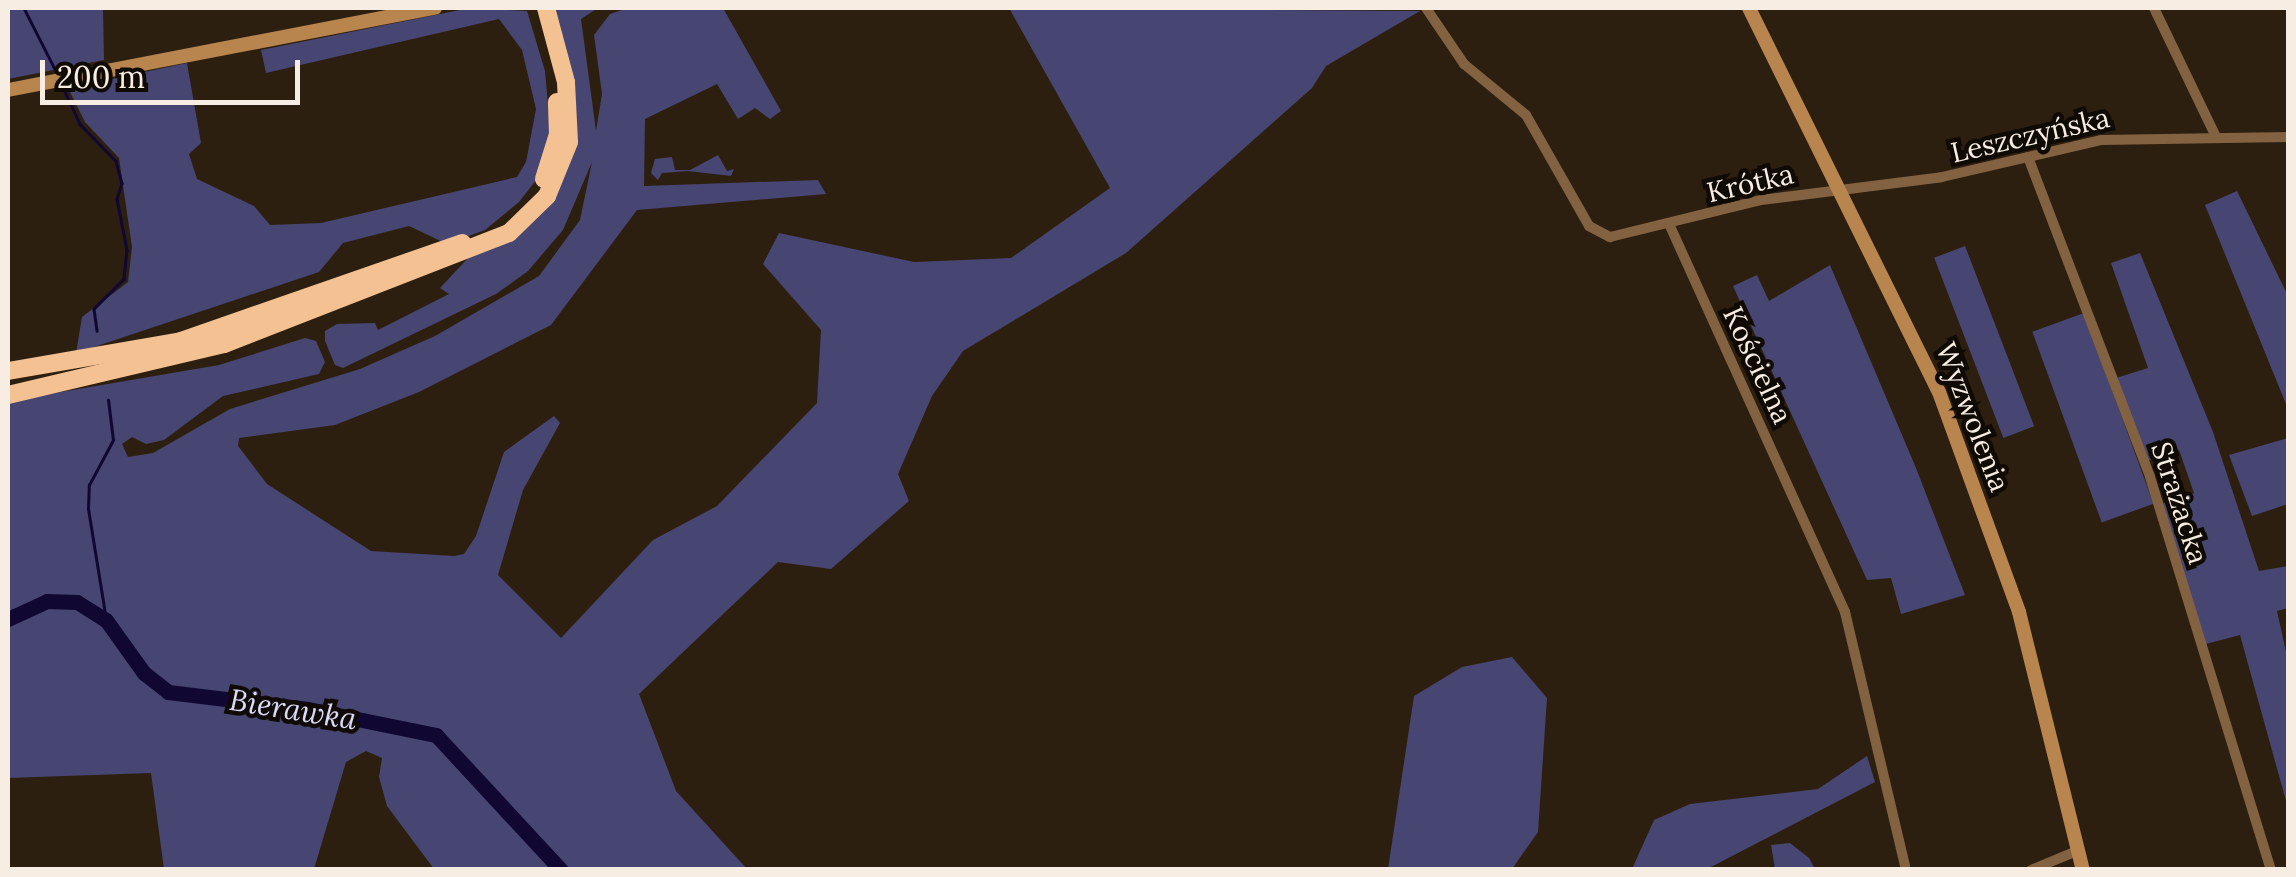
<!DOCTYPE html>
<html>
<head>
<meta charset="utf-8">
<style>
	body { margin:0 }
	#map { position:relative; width:2296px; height:877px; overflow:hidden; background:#2d1f10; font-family:Lora,serif }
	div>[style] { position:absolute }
	.green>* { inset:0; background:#474571; transform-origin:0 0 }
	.stream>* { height:2.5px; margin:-1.25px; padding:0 1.25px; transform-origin:1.25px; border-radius:1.25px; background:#110733 }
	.river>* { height:15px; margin:-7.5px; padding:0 7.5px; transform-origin:7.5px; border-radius:7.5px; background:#110733 }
	.street>* { height:10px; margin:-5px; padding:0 5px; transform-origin:5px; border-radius:5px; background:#826241 }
	.secondary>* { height:14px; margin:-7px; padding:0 7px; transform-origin:7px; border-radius:7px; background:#b9854e }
	.highway>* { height:18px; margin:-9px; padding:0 9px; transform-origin:9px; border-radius:9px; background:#f4c292 }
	span { translate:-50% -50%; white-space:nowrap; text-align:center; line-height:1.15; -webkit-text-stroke:9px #100a05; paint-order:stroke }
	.street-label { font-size:28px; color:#f7ede3 }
	.water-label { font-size:30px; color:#d9d9fa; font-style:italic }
	.frame { position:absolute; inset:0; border:10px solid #f7ede3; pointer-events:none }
	.scale { position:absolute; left:40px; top:60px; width:260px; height:45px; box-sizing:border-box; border:5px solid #f7ede3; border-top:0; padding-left:12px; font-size:30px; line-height:35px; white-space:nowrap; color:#f7ede3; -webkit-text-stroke:8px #100a05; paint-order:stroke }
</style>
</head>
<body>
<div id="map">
	<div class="green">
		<div style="clip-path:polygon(8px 8px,103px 8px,104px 60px,8px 79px)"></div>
		<div style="clip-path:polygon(470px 8px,527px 11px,545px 71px,551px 137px,537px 179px,519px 202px,485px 230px,447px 244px,409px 226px,343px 243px,319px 272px,76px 353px,82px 317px,128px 282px,132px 247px,119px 158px,85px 122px,68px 88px,187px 63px,201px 143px,189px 154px,197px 179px,254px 206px,270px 225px,321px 223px,517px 177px,526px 162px,536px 109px,522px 50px,499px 19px,266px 73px,261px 50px)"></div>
		<div style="clip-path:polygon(551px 8px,598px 8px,581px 19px,596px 131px,602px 94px,594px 35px,610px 14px,628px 8px,723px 8px,781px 111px,770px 119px,755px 108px,738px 119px,717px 84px,645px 119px,644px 186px,818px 180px,826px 194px,637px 210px,551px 325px,419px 392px,335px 425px,239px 438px,238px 446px,267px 484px,371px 551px,454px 556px,464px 554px,476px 536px,504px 452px,554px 416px,560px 423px,523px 490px,498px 575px,561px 638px,653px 540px,717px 506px,817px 403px,821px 330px,763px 264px,779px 233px,914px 262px,1011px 258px,1110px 188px,1009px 8px,1420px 11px,1326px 66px,1312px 88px,1126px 253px,963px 351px,932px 396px,898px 474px,909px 501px,831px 569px,778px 562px,639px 694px,676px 791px,747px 869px,434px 869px,387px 806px,379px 777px,382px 758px,366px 751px,346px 762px,314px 869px,164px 869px,151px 773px,8px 778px,8px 401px,219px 365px,305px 338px,316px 341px,325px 362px,319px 374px,223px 396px,164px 440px,146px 444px,132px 437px,122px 444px,128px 457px,153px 453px,230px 409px,360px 369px,435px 336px,539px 276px,580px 220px,592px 162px,563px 230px,528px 271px,496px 294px,343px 368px,335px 365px,325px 341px,325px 331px,337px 324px,375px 323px,378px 330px,449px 294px,440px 288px,468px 258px,511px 239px,566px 171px)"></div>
		<div style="clip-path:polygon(718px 155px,727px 171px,734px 169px,731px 176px,688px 171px,662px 173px,658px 180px,651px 173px,655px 159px,672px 157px,675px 170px,690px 170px)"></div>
		<div style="clip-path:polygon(2237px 191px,2288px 296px,2288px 409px,2205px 205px)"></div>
		<div style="left:1965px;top:246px;width:193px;height:33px;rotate:69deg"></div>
		<div style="clip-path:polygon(2140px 253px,2213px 432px,2259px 571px,2288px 566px,2288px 608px,2277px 611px,2288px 661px,2288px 808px,2240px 635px,2206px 644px,2162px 504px,2194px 493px,2179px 450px,2147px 461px,2116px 378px,2148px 368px,2111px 263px)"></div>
		<div style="clip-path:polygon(1830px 265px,1916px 468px,1965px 595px,1901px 614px,1891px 578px,1867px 580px,1733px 286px,1757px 275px,1769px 301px)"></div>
		<div style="left:2084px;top:313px;width:203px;height:55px;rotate:70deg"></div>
		<div style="clip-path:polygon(2288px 438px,2288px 504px,2252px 516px,2229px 455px)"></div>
		<div style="clip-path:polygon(1512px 657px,1547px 698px,1538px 832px,1512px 869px,1388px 869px,1414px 696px,1462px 667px)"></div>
		<div style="clip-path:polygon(1867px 756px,1875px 782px,1707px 869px,1632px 869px,1654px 820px,1690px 804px,1818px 789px)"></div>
		<div style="clip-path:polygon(1790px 843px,1809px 858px,1815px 869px,1775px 869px,1771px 845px)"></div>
	</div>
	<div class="stream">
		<div style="left:24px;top:8px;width:73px;rotate:63.1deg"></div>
		<div style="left:62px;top:85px;width:43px;rotate:65.2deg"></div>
		<div style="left:80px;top:124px;width:52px;rotate:45.8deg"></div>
		<div style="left:116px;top:161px;width:23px;rotate:75deg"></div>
		<div style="left:122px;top:183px;width:17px;rotate:107deg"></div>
		<div style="left:117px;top:199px;width:52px;rotate:78.9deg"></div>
		<div style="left:127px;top:250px;width:29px;rotate:96deg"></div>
		<div style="left:124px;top:279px;width:42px;rotate:135deg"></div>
		<div style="left:94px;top:309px;width:22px;rotate:82deg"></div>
		<div style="left:106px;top:620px;width:112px;rotate:-99.2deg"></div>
		<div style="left:88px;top:509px;width:24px;rotate:-88deg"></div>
		<div style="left:89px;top:485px;width:51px;rotate:-61.9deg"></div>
		<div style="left:113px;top:440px;width:40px;rotate:-97.1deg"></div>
	</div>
	<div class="river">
		<div style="left:8px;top:619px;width:43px;rotate:-24.8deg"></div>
		<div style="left:47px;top:601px;width:30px;rotate:2deg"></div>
		<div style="left:77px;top:602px;width:34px;rotate:32deg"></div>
		<div style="left:106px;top:620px;width:65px;rotate:54.4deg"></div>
		<div style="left:144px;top:673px;width:31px;rotate:38deg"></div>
		<div style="left:168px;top:692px;width:141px;rotate:6.9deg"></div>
		<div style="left:308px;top:709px;width:131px;rotate:11.5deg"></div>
		<div style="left:436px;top:735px;width:184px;rotate:47.2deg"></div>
	</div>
	<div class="street">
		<div style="left:1426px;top:8px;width:68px;rotate:55.8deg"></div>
		<div style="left:1464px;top:64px;width:80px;rotate:39.4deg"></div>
		<div style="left:1526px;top:115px;width:128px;rotate:60.4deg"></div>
		<div style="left:1589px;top:226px;width:24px;rotate:28deg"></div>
		<div style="left:1610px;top:237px;width:155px;rotate:-13.8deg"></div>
		<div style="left:1761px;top:200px;width:182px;rotate:-7.2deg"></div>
		<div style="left:1942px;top:177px;width:163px;rotate:-13.1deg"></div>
		<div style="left:2101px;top:140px;width:187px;rotate:-0.9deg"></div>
		<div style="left:2154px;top:8px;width:143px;rotate:64.3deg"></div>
		<div style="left:2028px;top:157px;width:342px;rotate:69.1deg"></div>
		<div style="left:2150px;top:477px;width:411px;rotate:72.9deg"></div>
		<div style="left:1670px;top:226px;width:424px;rotate:65.6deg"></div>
		<div style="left:1845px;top:612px;width:265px;rotate:76.7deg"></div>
		<div style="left:2031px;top:870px;width:52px;rotate:-22.6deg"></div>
	</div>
	<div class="secondary">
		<div style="left:1749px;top:8px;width:428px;rotate:63.7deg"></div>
		<div style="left:1939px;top:392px;width:234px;rotate:70deg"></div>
		<div style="left:2019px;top:612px;width:266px;rotate:76.1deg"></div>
		<div style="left:8px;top:90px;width:435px;rotate:-10.9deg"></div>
	</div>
	<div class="highway">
		<div style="left:544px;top:179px;width:47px;rotate:-72.7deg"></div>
		<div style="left:558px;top:134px;width:32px;rotate:-92deg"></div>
		<div style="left:8px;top:371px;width:176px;rotate:-9.8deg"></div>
		<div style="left:181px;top:341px;width:298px;rotate:-19.2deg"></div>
		<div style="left:8px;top:395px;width:222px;rotate:-13.3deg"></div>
		<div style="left:224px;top:344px;width:306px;rotate:-21.3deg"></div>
		<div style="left:509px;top:233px;width:53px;rotate:-44.2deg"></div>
		<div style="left:547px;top:196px;width:58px;rotate:-67.8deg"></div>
		<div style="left:569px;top:142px;width:60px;rotate:-92.9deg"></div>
		<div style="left:566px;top:82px;width:77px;rotate:-105.1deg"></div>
	</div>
	<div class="street-label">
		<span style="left:2030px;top:135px;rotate:-13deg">Leszczyńska</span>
		<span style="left:1750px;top:183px;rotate:-13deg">Krótka</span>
		<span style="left:1758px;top:365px;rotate:65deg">Kościelna</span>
		<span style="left:1973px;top:417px;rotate:69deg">Wyzwolenia</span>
		<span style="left:2180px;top:503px;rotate:72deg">Strażacka</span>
	</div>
	<div class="water-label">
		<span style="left:293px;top:709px;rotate:9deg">Bierawka</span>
	</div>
	<div class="frame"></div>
	<div class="scale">200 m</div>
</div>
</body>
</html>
